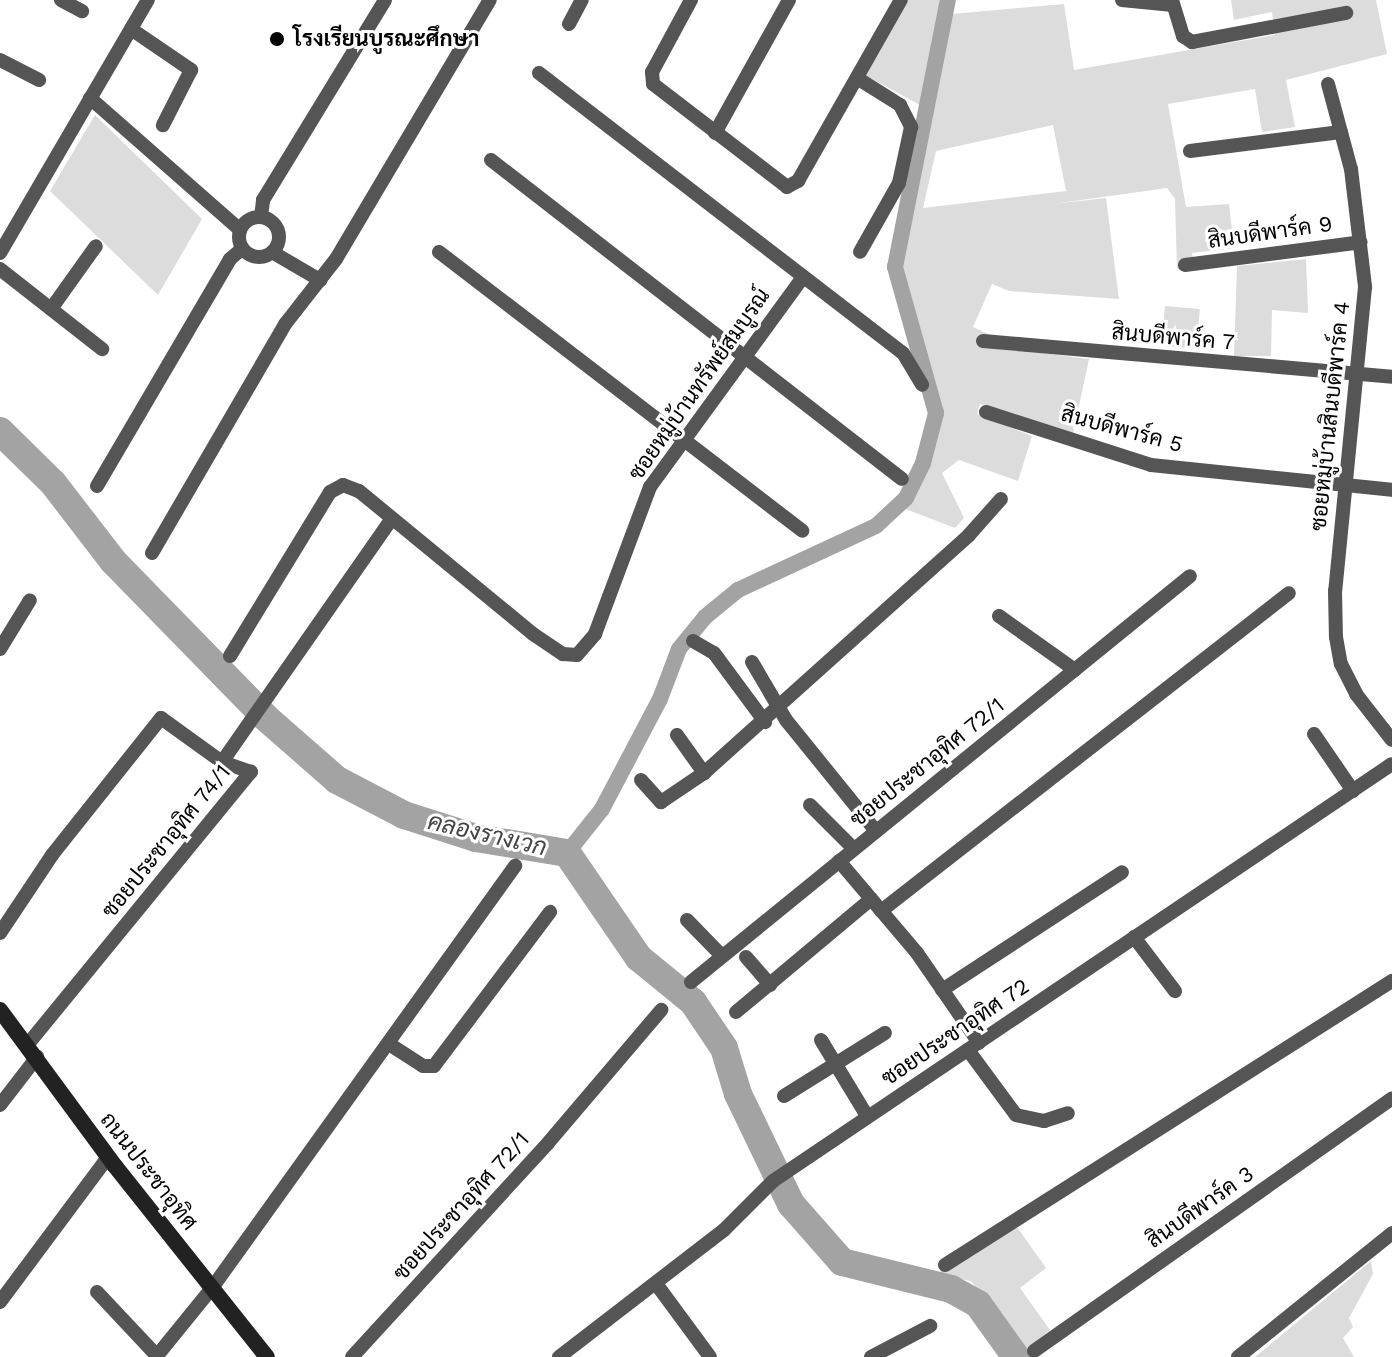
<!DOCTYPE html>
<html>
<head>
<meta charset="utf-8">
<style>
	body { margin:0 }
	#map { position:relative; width:1392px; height:1357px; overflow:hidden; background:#fff; font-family:"Work Sans",Sarabun,sans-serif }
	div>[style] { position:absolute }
	.green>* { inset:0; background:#dcdcdc; transform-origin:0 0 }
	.canal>* { height:16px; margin:-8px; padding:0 8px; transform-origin:8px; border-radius:8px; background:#a3a3a3 }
	.river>* { height:28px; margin:-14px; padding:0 14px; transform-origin:14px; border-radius:14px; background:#a3a3a3 }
	.street>* { height:14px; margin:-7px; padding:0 7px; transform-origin:7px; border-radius:7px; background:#555 }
	.street>.ring { margin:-7px; padding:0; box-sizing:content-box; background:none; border:14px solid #555; border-radius:50% }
	.secondary>* { height:16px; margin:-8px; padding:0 8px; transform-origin:8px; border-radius:8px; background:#222 }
	.dots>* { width:22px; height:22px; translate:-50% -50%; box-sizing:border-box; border:4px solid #fff; border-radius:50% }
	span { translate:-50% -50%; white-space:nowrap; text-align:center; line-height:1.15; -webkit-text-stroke:6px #fff; paint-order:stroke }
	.poi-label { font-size:22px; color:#000; font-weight:700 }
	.left { translate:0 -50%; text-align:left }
	.street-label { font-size:22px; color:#000 }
	.water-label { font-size:24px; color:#444; font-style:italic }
</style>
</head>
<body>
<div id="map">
	<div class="green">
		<div style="clip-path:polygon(906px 0,944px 0,922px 106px,863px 74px)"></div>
		<div style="clip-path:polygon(evenodd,1231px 0,1376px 0,1387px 54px,1286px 80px,1295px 127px,1262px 132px,1255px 89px,1168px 104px,1186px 207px,1229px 204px,1234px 248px,1192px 253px,1195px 271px,1177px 269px,1175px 199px,1167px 188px,1053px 204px,1106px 198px,1119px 299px,1009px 291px,992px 284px,973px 327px,997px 338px,995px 347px,1089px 359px,1073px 434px,980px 404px,977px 414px,1032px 436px,1018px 481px,959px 460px,942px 473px,964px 518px,955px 528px,903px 508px,933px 447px,940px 413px,899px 270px,952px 14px,1064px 4px,1074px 70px,1275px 35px,1272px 12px,1234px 20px,1231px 0,1053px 125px,1066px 191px,923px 208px,936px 151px,1053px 125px)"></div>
		<div style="clip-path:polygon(95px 115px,202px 219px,158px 295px,50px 191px)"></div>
		<div style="clip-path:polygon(1306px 259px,1308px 313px,1272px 310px,1271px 356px,1234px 356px,1237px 266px)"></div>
		<div style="left:1165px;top:306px;width:35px;height:40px;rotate:5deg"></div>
		<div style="clip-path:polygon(1015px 1224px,1046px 1268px,1020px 1288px,1050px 1330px,1025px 1351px,971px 1281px,937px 1274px)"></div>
		<div style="clip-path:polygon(1371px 1261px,1373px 1274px,1349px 1318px,1353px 1327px,1343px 1338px,1354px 1357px,1255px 1357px)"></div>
	</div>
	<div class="canal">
		<div style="left:567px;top:853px;width:56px;rotate:-51.5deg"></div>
		<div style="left:602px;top:809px;width:124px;rotate:-62.2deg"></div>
		<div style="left:660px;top:699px;width:53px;rotate:-69.2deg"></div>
		<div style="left:679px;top:649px;width:41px;rotate:-50.9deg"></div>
		<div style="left:705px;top:617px;width:43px;rotate:-39.3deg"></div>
		<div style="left:738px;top:590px;width:152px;rotate:-24.9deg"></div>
		<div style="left:876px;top:526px;width:41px;rotate:-43deg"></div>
		<div style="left:906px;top:498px;width:39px;rotate:-64deg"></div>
		<div style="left:923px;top:463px;width:52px;rotate:-75.4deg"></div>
		<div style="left:936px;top:413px;width:152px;rotate:-105.7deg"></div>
		<div style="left:895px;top:267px;width:272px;rotate:-78.8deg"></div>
	</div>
	<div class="river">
		<div style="left:0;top:431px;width:74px;rotate:44.5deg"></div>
		<div style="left:53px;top:483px;width:98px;rotate:52.4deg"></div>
		<div style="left:113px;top:561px;width:218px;rotate:45.7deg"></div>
		<div style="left:265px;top:717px;width:96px;rotate:41.2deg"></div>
		<div style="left:337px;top:780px;width:76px;rotate:27.6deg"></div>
		<div style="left:404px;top:815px;width:76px;rotate:17.7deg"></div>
		<div style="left:476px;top:838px;width:92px;rotate:9.4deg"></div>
		<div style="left:567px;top:853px;width:127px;rotate:55.6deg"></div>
		<div style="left:639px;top:958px;width:70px;rotate:39.2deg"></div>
		<div style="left:693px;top:1002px;width:55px;rotate:56deg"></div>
		<div style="left:724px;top:1048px;width:48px;rotate:73.1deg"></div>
		<div style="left:738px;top:1094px;width:122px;rotate:64.3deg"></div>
		<div style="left:791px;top:1204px;width:77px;rotate:48.7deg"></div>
		<div style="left:842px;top:1262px;width:112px;rotate:13.9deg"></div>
		<div style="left:951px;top:1289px;width:31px;rotate:29deg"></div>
		<div style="left:978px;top:1304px;width:65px;rotate:54.4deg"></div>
	</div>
	<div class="street">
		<div style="left:61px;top:0;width:24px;rotate:28deg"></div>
		<div style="left:691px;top:0;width:82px;rotate:118.4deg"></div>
		<div style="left:652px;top:72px;width:12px;rotate:85deg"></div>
		<div style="left:653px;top:84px;width:169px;rotate:37.5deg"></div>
		<div style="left:787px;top:187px;width:13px;rotate:-29deg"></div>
		<div style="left:798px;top:181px;width:208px;rotate:-60.4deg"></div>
		<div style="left:1122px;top:0;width:51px;rotate:5.6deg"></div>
		<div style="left:1172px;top:0;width:38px;rotate:73deg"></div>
		<div style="left:1183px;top:36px;width:11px;rotate:34deg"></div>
		<div style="left:1192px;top:42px;width:157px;rotate:-10.7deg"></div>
		<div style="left:569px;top:24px;width:27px;rotate:-62deg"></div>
		<div style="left:131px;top:29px;width:73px;rotate:34.3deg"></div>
		<div style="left:191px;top:70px;width:62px;rotate:117deg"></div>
		<div style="left:0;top:60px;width:44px;rotate:27.1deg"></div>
		<div style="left:539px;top:73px;width:459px;rotate:37.6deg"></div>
		<div style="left:903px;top:353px;width:37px;rotate:59deg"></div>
		<div style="left:857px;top:78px;width:51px;rotate:32.1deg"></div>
		<div style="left:900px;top:105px;width:25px;rotate:63deg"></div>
		<div style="left:911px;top:127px;width:57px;rotate:102.1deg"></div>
		<div style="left:899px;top:183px;width:79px;rotate:119.5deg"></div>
		<div style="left:1328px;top:84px;width:88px;rotate:74.9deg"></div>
		<div style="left:1351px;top:169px;width:119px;rotate:83.2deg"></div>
		<div style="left:1365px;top:287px;width:305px;rotate:95.6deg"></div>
		<div style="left:1335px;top:591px;width:46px;rotate:88.8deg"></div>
		<div style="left:1336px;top:637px;width:27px;rotate:80deg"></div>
		<div style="left:1341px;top:664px;width:34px;rotate:63deg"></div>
		<div style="left:1356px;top:694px;width:58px;rotate:52deg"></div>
		<div style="left:90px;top:98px;width:200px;rotate:41.3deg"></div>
		<div style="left:715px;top:133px;width:152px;rotate:-60.9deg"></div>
		<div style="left:1190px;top:151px;width:152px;rotate:-7.2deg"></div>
		<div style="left:491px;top:160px;width:520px;rotate:37.82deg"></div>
		<div style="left:261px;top:217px;width:17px;rotate:-83deg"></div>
		<div style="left:263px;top:200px;width:234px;rotate:-58.6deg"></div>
		<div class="ring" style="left:239px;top:217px;width:26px;height:26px"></div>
		<div style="left:272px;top:252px;width:56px;rotate:30.3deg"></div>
		<div style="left:439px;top:252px;width:458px;rotate:37.5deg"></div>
		<div style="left:0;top:253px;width:293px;rotate:-59.7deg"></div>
		<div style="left:1185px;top:265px;width:177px;rotate:-7.4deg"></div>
		<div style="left:0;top:269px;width:130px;rotate:38.1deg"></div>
		<div style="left:51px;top:309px;width:77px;rotate:-54.5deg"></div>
		<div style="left:983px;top:341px;width:411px;rotate:5deg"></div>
		<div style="left:986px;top:412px;width:173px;rotate:17.8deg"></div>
		<div style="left:1151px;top:465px;width:242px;rotate:5.9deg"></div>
		<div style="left:97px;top:486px;width:263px;rotate:-59.6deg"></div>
		<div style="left:230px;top:259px;width:16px;rotate:-40deg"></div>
		<div style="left:152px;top:553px;width:266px;rotate:-59.8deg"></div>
		<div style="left:286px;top:323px;width:81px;rotate:-52deg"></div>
		<div style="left:336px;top:259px;width:301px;rotate:-59.3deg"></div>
		<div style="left:999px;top:616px;width:93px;rotate:35.4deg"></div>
		<div style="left:693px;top:641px;width:24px;rotate:30deg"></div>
		<div style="left:714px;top:653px;width:86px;rotate:53.5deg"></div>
		<div style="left:0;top:649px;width:57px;rotate:-58.5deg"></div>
		<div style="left:230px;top:656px;width:192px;rotate:-58.6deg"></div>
		<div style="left:330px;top:492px;width:15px;rotate:-28deg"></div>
		<div style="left:343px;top:485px;width:17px;rotate:21deg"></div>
		<div style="left:359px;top:491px;width:225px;rotate:39.4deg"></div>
		<div style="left:533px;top:634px;width:36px;rotate:34deg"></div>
		<div style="left:563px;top:654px;width:14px;rotate:4deg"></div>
		<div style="left:577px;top:655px;width:28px;rotate:-49deg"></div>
		<div style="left:595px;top:634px;width:157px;rotate:-69.5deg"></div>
		<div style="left:650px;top:487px;width:260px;rotate:-53.9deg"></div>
		<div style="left:752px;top:662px;width:67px;rotate:59.6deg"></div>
		<div style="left:786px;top:720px;width:143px;rotate:51deg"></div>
		<div style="left:1314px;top:734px;width:69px;rotate:55.6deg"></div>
		<div style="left:677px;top:735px;width:47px;rotate:54.6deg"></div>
		<div style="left:641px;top:780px;width:30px;rotate:48deg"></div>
		<div style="left:661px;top:802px;width:52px;rotate:-34deg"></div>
		<div style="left:704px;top:773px;width:356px;rotate:-41.9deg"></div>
		<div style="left:969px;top:535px;width:48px;rotate:-48.4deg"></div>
		<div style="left:810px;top:805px;width:62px;rotate:45deg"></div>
		<div style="left:839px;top:861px;width:121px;rotate:49.7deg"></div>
		<div style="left:917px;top:953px;width:109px;rotate:55.4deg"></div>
		<div style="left:881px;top:911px;width:517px;rotate:-37.93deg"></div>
		<div style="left:687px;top:920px;width:50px;rotate:45.8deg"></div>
		<div style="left:0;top:933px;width:94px;rotate:-56.3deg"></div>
		<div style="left:52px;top:855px;width:175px;rotate:-51.5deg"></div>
		<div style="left:161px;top:718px;width:75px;rotate:35.8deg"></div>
		<div style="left:1134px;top:937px;width:68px;rotate:52.8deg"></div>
		<div style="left:746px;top:957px;width:37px;rotate:49deg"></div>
		<div style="left:691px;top:982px;width:643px;rotate:-39.13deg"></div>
		<div style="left:942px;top:990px;width:215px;rotate:-33.2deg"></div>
		<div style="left:736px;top:1012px;width:176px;rotate:-39.9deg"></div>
		<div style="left:821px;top:1040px;width:89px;rotate:58.8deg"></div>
		<div style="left:28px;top:1044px;width:352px;rotate:-50.7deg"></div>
		<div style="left:251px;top:772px;width:31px;rotate:-161deg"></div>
		<div style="left:222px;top:762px;width:297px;rotate:-55.1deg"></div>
		<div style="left:389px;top:1044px;width:40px;rotate:32.9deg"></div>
		<div style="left:423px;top:1066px;width:11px"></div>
		<div style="left:434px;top:1066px;width:193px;rotate:-53deg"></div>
		<div style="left:968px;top:1050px;width:81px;rotate:53.6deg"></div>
		<div style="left:1016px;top:1115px;width:29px;rotate:12deg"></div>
		<div style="left:1044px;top:1121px;width:25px;rotate:-18deg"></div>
		<div style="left:784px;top:1096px;width:119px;rotate:-32deg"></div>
		<div style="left:0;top:1105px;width:61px;rotate:-52.4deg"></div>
		<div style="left:945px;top:1265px;width:530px;rotate:-32.43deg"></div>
		<div style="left:657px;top:1285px;width:89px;rotate:53.6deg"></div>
		<div style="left:97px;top:1292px;width:88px;rotate:46.8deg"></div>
		<div style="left:0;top:1302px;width:181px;rotate:-53.3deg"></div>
		<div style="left:1034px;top:1351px;width:438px;rotate:-35.2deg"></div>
		<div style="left:156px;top:1357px;width:89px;rotate:-50.9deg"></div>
		<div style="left:212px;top:1288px;width:520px;rotate:-54.32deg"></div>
		<div style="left:352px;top:1357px;width:290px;rotate:-47.5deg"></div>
		<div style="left:548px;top:1143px;width:175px;rotate:-49.6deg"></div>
		<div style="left:559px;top:1357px;width:208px;rotate:-37.6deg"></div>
		<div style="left:724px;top:1230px;width:69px;rotate:-45deg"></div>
		<div style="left:773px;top:1181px;width:746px;rotate:-33.97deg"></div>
		<div style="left:871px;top:1357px;width:67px;rotate:-27.7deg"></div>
		<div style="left:1238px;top:1357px;width:198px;rotate:-38.8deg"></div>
	</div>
	<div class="secondary">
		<div style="left:0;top:1010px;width:194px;rotate:53.6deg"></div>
		<div style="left:115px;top:1166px;width:244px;rotate:51.5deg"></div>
	</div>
	<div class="dots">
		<div style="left:277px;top:39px;background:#000"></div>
	</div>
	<div class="poi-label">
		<span class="left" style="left:293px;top:39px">โรงเรียนบูรณะศึกษา</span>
	</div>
	<div class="street-label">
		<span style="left:1270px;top:232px;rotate:-8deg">สินบดีพาร์ค 9</span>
		<span style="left:1173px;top:337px;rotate:5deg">สินบดีพาร์ค 7</span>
		<span style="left:699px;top:384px;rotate:-55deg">ซอยหมู่บ้านทรัพย์สมบูรณ์</span>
		<span style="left:1330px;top:416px;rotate:-84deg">ซอยหมู่บ้านสินบดีพาร์ค 4</span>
		<span style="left:1122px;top:429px;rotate:15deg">สินบดีพาร์ค 5</span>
		<span style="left:927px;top:762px;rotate:-39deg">ซอยประชาอุทิศ 72/1</span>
		<span style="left:166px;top:841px;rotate:-51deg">ซอยประชาอุทิศ 74/1</span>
		<span style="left:955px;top:1032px;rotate:-34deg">ซอยประชาอุทิศ 72</span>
		<span style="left:149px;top:1171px;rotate:52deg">ถนนประชาอุทิศ</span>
		<span style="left:461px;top:1206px;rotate:-48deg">ซอยประชาอุทิศ 72/1</span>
		<span style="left:1200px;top:1207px;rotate:-35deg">สินบดีพาร์ค 3</span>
	</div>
	<div class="water-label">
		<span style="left:487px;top:835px;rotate:13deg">คลองรางเวก</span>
	</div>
</div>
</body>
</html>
